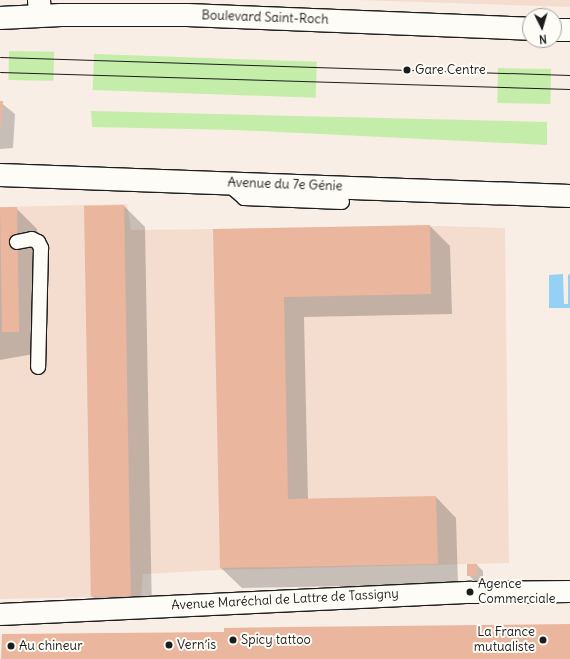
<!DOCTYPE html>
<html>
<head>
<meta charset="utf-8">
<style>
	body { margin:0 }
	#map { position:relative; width:570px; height:659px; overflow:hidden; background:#f9eee5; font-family:Delius,sans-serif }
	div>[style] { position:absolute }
	.built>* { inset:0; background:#f4ddcf }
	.green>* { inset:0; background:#c4eda9; transform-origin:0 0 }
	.water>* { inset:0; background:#94d1f5 }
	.shadow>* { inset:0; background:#0003 }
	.building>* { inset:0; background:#eab69d; transform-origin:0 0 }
	.roads { filter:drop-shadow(1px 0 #1c1c1c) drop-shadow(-1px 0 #1c1c1c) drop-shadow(0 1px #1c1c1c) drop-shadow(0 -1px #1c1c1c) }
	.service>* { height:14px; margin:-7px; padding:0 7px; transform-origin:7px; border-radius:7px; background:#fdfcf7 }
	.pedestrian>* { height:21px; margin:-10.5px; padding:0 10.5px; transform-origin:10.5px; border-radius:10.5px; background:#fdfcf7 }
	.minor>* { height:22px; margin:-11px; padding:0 11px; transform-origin:11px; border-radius:11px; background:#fdfcf7 }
	.tertiary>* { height:22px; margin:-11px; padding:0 11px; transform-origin:11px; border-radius:11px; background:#fdfcf7 }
	.primary>* { height:22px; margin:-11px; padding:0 11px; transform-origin:11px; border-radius:11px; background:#fdfcf7 }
	.tram>* { height:1px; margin:-0.5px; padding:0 0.5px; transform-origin:0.5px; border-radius:0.5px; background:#1c1c1c }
	.dots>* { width:11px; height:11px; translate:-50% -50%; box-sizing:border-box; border:2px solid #fdfcf7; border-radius:50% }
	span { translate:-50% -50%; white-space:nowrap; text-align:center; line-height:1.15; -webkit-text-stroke:4px #fdfcf7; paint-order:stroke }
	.street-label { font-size:13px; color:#1c1c1c }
	.poi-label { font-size:13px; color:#1c1c1c }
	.left { translate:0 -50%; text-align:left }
	.right { translate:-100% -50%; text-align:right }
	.north { position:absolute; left:522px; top:8px; width:40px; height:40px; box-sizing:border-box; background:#fdfcf7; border:1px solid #a3a29f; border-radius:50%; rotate:175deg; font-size:11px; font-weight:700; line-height:16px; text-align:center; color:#1c1c1c }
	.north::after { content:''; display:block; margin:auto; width:14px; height:18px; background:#1c1c1c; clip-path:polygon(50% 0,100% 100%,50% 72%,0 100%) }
</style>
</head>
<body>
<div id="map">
	<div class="built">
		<div style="clip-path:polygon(358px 0,570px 0,570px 7px)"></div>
		<div style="clip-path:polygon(127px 204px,131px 230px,440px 226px,505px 228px,509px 563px,218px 570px,143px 574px,141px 596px,0 599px,0 207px)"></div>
	</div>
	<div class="green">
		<div style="left:9px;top:51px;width:45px;height:29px;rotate:1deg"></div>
		<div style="left:94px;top:54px;width:223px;height:36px;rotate:2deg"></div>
		<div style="left:498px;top:68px;width:53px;height:35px;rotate:1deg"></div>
		<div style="clip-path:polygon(91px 111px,547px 122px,547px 145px,236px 130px,92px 127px)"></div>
	</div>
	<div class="water">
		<div style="clip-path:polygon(563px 274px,564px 304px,568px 304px,568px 275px,570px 274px,570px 308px,549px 308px,549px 275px)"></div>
	</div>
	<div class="shadow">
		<div style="clip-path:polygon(0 102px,15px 114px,13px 148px,0 149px)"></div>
		<div style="clip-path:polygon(124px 206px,145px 227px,152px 616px,112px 617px,92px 596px)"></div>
		<div style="clip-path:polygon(16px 208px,37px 229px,39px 353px,0 360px,0 209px)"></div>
		<div style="clip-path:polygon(430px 226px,450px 246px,452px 314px,304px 317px,308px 500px,436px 497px,456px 518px,458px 584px,242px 588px,221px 568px,214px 230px)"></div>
		<div style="clip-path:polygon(477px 565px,483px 571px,483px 582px,475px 582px,469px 575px)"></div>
	</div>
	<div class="building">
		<div style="clip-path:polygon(0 101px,3px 101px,0 136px)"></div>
		<div style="left:124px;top:205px;width:391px;height:40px;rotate:89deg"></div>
		<div style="left:17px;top:207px;width:125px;height:17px;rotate:89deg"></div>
		<div style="clip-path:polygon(430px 225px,431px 294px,284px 297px,288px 499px,436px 496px,438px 564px,220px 568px,213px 229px)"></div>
		<div style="left:467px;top:564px;width:10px;height:12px"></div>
		<div style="clip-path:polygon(570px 624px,570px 659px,1px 659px,2px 634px,224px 632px,224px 628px,287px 627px)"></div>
	</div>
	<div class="roads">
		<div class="service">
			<div style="left:227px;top:183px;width:23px;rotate:41deg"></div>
			<div style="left:244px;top:198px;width:98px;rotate:2.3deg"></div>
			<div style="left:17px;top:242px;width:15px;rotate:-11deg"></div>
			<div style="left:32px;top:239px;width:7px;rotate:27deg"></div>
			<div style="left:38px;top:242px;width:7px;rotate:63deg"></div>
			<div style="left:41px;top:248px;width:119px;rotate:91.4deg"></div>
		</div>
		<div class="pedestrian">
			<div style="left:0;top:614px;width:471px;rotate:-2.7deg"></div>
			<div style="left:470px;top:592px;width:100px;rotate:-0.6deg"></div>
		</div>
		<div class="minor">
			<div style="left:0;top:175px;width:570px;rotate:2.11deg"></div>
		</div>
		<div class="tertiary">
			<div style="left:39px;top:0;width:15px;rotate:86deg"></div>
		</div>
		<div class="primary">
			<div style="left:0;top:18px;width:61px;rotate:-2.8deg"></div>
			<div style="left:61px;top:15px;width:126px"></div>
			<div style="left:187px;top:15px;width:343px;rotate:2.3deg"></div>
			<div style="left:554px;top:30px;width:16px"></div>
		</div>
	</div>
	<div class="tram">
		<div style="left:0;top:57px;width:570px;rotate:1.81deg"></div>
		<div style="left:0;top:72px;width:570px;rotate:1.71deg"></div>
	</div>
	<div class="dots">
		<div style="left:407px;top:70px;background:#1c1c1c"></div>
		<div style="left:470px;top:592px;background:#1c1c1c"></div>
		<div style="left:233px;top:640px;background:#1c1c1c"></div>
		<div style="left:543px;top:640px;background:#1c1c1c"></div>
		<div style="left:169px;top:645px;background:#1c1c1c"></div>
		<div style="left:11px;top:646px;background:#1c1c1c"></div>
	</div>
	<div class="street-label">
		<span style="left:265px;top:18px;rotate:2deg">Boulevard Saint-Roch</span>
		<span style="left:285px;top:185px;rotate:2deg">Avenue du 7e Génie</span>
		<span style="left:285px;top:600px;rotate:-3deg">Avenue Maréchal de Lattre de Tassigny</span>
	</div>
	<div class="poi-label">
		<span class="left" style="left:415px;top:70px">Gare Centre</span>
		<span class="left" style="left:478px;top:592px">Agence<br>Commerciale</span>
		<span class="right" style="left:535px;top:640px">La France<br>mutualiste</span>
		<span class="left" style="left:241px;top:640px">Spicy tattoo</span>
		<span class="left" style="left:177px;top:645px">Vern’is</span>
		<span class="left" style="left:19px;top:646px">Au chineur</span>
	</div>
	<div class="north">N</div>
</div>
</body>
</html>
